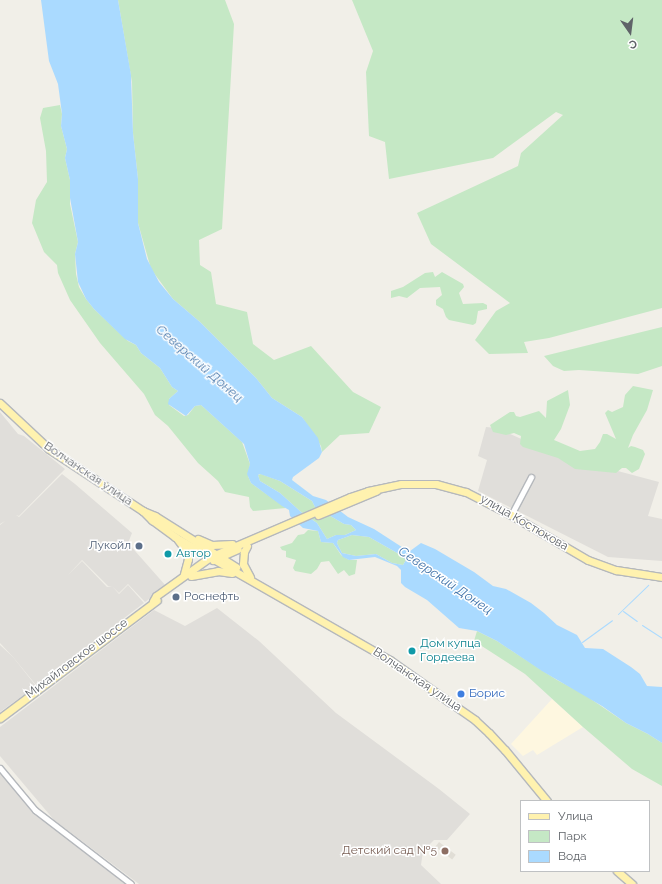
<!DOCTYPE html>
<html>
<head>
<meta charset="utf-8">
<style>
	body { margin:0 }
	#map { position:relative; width:662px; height:884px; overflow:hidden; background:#f1efe8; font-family:Raleway,sans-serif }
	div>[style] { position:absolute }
	.commercial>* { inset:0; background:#fef7e0 }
	.industrial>* { inset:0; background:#e0deda }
	.education>* { inset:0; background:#e1ded6; transform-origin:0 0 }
	.green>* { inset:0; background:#c5e8c5 }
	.water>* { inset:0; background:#aadaff }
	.stream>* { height:1px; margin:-0.5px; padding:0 0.5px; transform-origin:0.5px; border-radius:0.5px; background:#aadaff }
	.roads { filter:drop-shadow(1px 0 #b5b8bc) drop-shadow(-1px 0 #b5b8bc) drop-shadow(0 1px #b5b8bc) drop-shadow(0 -1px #b5b8bc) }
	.minor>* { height:5px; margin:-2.5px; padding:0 2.5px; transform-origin:2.5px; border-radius:2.5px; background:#fff }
	.major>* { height:7px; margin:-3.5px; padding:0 3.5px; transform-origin:3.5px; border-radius:3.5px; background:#fff2af }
	.dots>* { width:11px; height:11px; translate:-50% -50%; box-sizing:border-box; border:2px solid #fff; border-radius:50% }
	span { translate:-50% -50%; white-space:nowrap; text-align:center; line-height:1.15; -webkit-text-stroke:3px #fff; paint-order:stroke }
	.street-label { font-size:12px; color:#5f6368 }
	.service-label { font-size:12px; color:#4e5e75 }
	.right { translate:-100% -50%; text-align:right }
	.left { translate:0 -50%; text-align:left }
	.culture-label { font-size:12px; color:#0d838f }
	.shop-label { font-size:12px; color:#366cbe }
	.education-label { font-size:12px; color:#785e54 }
	.water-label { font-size:13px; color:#4174aa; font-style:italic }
	.legend { position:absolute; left:520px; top:800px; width:130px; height:72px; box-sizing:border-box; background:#fff; border:1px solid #bfc1c3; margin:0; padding:5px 7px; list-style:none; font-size:12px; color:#5f6368 }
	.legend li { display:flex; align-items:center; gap:8px; height:20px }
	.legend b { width:20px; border:1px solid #bfc1c3 }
	.north { position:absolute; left:610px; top:12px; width:40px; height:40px; -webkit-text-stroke:3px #fff; paint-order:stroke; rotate:166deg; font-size:11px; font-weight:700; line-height:16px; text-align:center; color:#5f6368 }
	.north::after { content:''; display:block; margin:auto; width:14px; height:18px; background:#5f6368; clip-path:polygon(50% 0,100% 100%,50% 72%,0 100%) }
</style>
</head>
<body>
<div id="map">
	<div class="commercial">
		<div style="clip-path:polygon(552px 699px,583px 727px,537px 755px,533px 750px,523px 756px,511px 744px)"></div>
	</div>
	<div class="industrial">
		<div style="clip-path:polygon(0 412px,18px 434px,24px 436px,65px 469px,19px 516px,16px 515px,19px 517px,62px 474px,75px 484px,132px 533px,128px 543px,166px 586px,145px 602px,128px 584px,119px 593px,112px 586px,108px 586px,82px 560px,68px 575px,82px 561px,107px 587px,112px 586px,119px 594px,128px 585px,144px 603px,36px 685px,13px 657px,0 643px,0 525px,5px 521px,0 524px)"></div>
		<div style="clip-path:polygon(486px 427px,497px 428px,588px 469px,614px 470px,659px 482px,648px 516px,662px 519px,662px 561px,608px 557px,478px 491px,487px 460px,478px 456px)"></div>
		<div style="clip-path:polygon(217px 608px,259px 641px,336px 713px,439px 789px,470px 814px,447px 840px,434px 840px,423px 851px,421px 865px,441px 884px,139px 884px,54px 820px,0 756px,0 727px,154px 610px,185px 626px)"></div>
		<div style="clip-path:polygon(0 645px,13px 657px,36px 686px,0 712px)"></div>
		<div style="clip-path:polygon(0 773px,31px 810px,125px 884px,0 884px)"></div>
	</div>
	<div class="education">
		<div style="left:439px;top:842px;width:21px;height:6px;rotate:37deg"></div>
	</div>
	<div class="green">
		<div style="clip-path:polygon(118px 0,225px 0,234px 24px,222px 229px,199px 240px,200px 265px,211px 272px,216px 304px,247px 312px,253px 344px,274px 360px,311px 346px,353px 392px,381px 407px,369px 433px,340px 435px,322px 452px,321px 446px,302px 417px,272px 398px,256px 378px,200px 322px,173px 299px,151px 269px,138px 223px,138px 179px,133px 133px,132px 82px)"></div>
		<div style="clip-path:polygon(352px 0,662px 0,662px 308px,549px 338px,524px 342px,528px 353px,489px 354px,475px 340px,496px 311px,510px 303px,431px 244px,417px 213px,518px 166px,521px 153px,563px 115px,556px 112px,493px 158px,389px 179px,385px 142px,369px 136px,366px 72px,373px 51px)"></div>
		<div style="clip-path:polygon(60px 105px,62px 114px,61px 126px,67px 149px,65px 158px,70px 180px,70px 204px,78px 242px,75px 254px,76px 274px,79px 287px,86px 299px,94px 309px,128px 341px,136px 345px,141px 353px,160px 368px,172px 387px,178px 391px,169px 399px,169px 405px,184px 416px,188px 415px,195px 406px,201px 405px,242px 442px,250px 464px,248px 476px,251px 483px,286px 508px,253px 511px,250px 507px,249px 497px,225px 492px,218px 481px,198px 463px,168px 426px,155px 415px,144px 394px,100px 343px,70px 300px,58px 273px,57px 265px,44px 252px,32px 223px,36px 200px,47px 182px,46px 151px,40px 118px,43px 108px)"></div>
		<div style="clip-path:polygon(433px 272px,435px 277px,442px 272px,463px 284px,464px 287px,459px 293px,463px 304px,483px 303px,487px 305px,487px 309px,478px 311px,476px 323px,473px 325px,449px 320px,446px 317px,443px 309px,436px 305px,436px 300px,442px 295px,440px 287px,420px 288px,407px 298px,399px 296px,391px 298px,391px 291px,403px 287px,425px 273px)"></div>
		<div style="clip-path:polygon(662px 327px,662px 366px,638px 374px,579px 370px,564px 371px,553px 366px,544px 356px)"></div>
		<div style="clip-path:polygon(633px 386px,653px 390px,647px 410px,633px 435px,628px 448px,631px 446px,635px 447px,643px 450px,645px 454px,639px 469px,632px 473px,626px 468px,622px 468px,616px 473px,575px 469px,558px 458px,523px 447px,520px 444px,521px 436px,514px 433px,506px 435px,493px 432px,490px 425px,510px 412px,514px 412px,516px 416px,520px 417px,539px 411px,546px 418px,547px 401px,568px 390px,570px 405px,561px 429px,554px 440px,580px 451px,595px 449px,600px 442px,603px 434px,607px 434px,616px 439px,605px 413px,608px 410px,612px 412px,623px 407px,625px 395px)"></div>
		<div style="clip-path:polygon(261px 474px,280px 481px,312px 501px,315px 507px,344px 524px,351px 525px,356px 530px,345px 535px,336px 535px,327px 539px,317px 523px,301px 512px,280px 493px,260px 481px,258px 475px)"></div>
		<div style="clip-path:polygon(308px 530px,318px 531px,321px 542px,333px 543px,341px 555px,349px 560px,357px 560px,355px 574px,349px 576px,344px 570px,338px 574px,329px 561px,321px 562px,317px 569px,311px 574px,295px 571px,293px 568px,296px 560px,286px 557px,286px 551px,282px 550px,280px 547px,292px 543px,298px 535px,304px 534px)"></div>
		<div style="clip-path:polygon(352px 535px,369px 537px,399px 554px,406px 560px,403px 565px,392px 563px,376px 554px,356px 556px,342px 553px,337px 543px,338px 540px)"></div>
		<div style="clip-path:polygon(477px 631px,497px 641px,557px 680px,582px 693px,626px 723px,648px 734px,662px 743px,662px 786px,632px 769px,583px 727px,525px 674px,474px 641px)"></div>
	</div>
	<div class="water">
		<div style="clip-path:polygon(evenodd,41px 0,118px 0,131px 75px,133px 133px,138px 179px,138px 223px,147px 259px,159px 282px,173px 299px,200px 322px,256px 378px,272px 398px,302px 417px,318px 438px,322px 452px,319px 458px,293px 477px,292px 480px,313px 496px,326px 500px,348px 517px,374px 529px,408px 551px,410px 551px,421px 543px,435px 549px,474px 572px,493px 586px,506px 589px,531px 603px,544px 613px,557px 625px,577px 635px,585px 648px,603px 649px,631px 667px,640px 674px,647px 686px,662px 687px,662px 743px,648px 734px,626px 723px,602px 706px,542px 671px,497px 641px,477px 631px,459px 628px,427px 600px,405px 587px,401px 583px,401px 570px,397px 566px,375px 557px,349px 560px,343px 557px,333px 543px,321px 542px,318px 531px,303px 528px,290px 516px,289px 510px,282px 506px,251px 483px,247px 474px,250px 464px,244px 444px,201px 405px,195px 406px,186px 416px,168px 404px,169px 399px,178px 391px,172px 387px,160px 368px,141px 353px,136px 345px,125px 339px,94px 309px,86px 299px,78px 282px,75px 254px,78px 242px,70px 198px,70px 180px,65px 158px,67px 149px,61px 126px,62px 114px,58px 84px,49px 61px,41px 0,260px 474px,280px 481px,312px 501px,315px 507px,344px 524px,351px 525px,356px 530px,345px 535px,336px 535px,327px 539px,317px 523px,301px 512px,280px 493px,260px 481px,258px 475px,260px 474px,41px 0,352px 535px,369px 537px,399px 554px,406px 560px,403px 565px,392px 563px,376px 554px,356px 556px,342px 553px,337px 543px,338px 540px,352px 535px)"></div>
	</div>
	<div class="stream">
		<div style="left:623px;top:611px;width:17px;rotate:36deg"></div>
		<div style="left:618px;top:614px;width:42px;rotate:-44deg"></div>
		<div style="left:642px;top:625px;width:24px;rotate:33deg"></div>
		<div style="left:582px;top:642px;width:37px;rotate:-36deg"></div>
	</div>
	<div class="roads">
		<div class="minor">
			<div style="left:511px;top:515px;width:43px;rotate:-62.2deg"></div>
			<div style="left:0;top:768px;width:55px;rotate:50.2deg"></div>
			<div style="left:35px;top:810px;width:121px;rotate:37.6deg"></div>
		</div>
		<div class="major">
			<div style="left:0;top:403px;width:67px;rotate:43.2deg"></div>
			<div style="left:49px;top:449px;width:113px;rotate:33.4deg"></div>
			<div style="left:143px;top:511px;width:13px;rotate:23deg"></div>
			<div style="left:155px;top:516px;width:96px;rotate:32.2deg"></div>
			<div style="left:143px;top:511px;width:13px;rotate:45deg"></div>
			<div style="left:152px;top:520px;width:29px;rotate:36deg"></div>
			<div style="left:175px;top:537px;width:248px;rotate:29.8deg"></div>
			<div style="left:390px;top:660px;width:71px;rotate:35.3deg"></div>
			<div style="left:448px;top:701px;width:33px;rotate:35deg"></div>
			<div style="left:475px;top:720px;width:19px;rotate:43deg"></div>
			<div style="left:489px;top:733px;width:23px;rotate:47deg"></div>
			<div style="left:505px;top:750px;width:66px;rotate:50.5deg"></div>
			<div style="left:318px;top:515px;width:63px;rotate:-22.5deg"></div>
			<div style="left:198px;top:539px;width:15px;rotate:23deg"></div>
			<div style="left:212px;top:545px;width:20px;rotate:-3deg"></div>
			<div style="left:178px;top:540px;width:15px;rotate:53deg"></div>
			<div style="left:187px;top:552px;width:7px;rotate:82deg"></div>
			<div style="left:188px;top:559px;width:16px;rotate:105deg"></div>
			<div style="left:247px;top:546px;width:7px;rotate:117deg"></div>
			<div style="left:244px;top:552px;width:12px;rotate:95deg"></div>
			<div style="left:243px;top:564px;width:15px;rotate:62deg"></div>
			<div style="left:213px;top:560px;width:27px;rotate:-24deg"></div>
			<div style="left:191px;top:576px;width:27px;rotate:-10deg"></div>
			<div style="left:218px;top:571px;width:14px;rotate:8deg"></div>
			<div style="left:153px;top:601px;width:6px;rotate:-59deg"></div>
			<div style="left:156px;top:596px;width:67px;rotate:-35.8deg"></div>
			<div style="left:210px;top:557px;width:152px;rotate:-23.2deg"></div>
			<div style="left:350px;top:497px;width:19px;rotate:-18deg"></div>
			<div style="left:368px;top:491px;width:34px;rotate:-12deg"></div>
			<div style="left:401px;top:484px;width:35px"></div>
			<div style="left:436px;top:484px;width:31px;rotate:15deg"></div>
			<div style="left:466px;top:492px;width:51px;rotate:27.1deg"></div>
			<div style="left:511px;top:515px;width:89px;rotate:30.3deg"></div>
			<div style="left:588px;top:560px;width:30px;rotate:20deg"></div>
			<div style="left:616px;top:570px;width:47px;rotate:8.7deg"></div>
			<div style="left:0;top:718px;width:196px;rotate:-36.9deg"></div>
			<div style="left:617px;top:871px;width:20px;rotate:41deg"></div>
		</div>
	</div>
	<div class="dots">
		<div style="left:139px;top:546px;background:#5c6f8a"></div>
		<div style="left:168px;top:554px;background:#0f9aa8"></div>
		<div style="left:176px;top:597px;background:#5c6f8a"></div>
		<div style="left:412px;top:651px;background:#0f9aa8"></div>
		<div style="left:461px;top:694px;background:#3f7fe0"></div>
		<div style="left:445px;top:851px;background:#8d6e63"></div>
	</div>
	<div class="street-label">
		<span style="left:88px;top:474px;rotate:34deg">Волчанская улица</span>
		<span style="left:524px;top:523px;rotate:30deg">улица Костюкова</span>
		<span style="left:77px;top:659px;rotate:-37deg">Михайловское шоссе</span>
		<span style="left:417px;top:680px;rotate:34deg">Волчанская улица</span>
	</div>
	<div class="service-label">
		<span class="right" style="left:131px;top:546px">Лукойл</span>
		<span class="left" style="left:184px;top:597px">Роснефть</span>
	</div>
	<div class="culture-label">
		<span class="left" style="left:176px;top:554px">Автор</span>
		<span class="left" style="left:420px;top:651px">Дом купца<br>Гордеева</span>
	</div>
	<div class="shop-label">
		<span class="left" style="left:469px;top:694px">Борис</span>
	</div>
	<div class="education-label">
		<span class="right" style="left:437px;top:851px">Детский сад №5</span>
	</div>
	<div class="water-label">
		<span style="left:199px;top:364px;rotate:41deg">Северский Донец</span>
		<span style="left:445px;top:581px;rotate:34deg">Северский Донец</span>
	</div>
	<ul class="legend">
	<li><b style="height:5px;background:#fff2af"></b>Улица</li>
	<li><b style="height:11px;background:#c5e8c5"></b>Парк</li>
	<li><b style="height:11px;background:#aadaff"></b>Вода</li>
	</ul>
	<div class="north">С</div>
</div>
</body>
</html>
